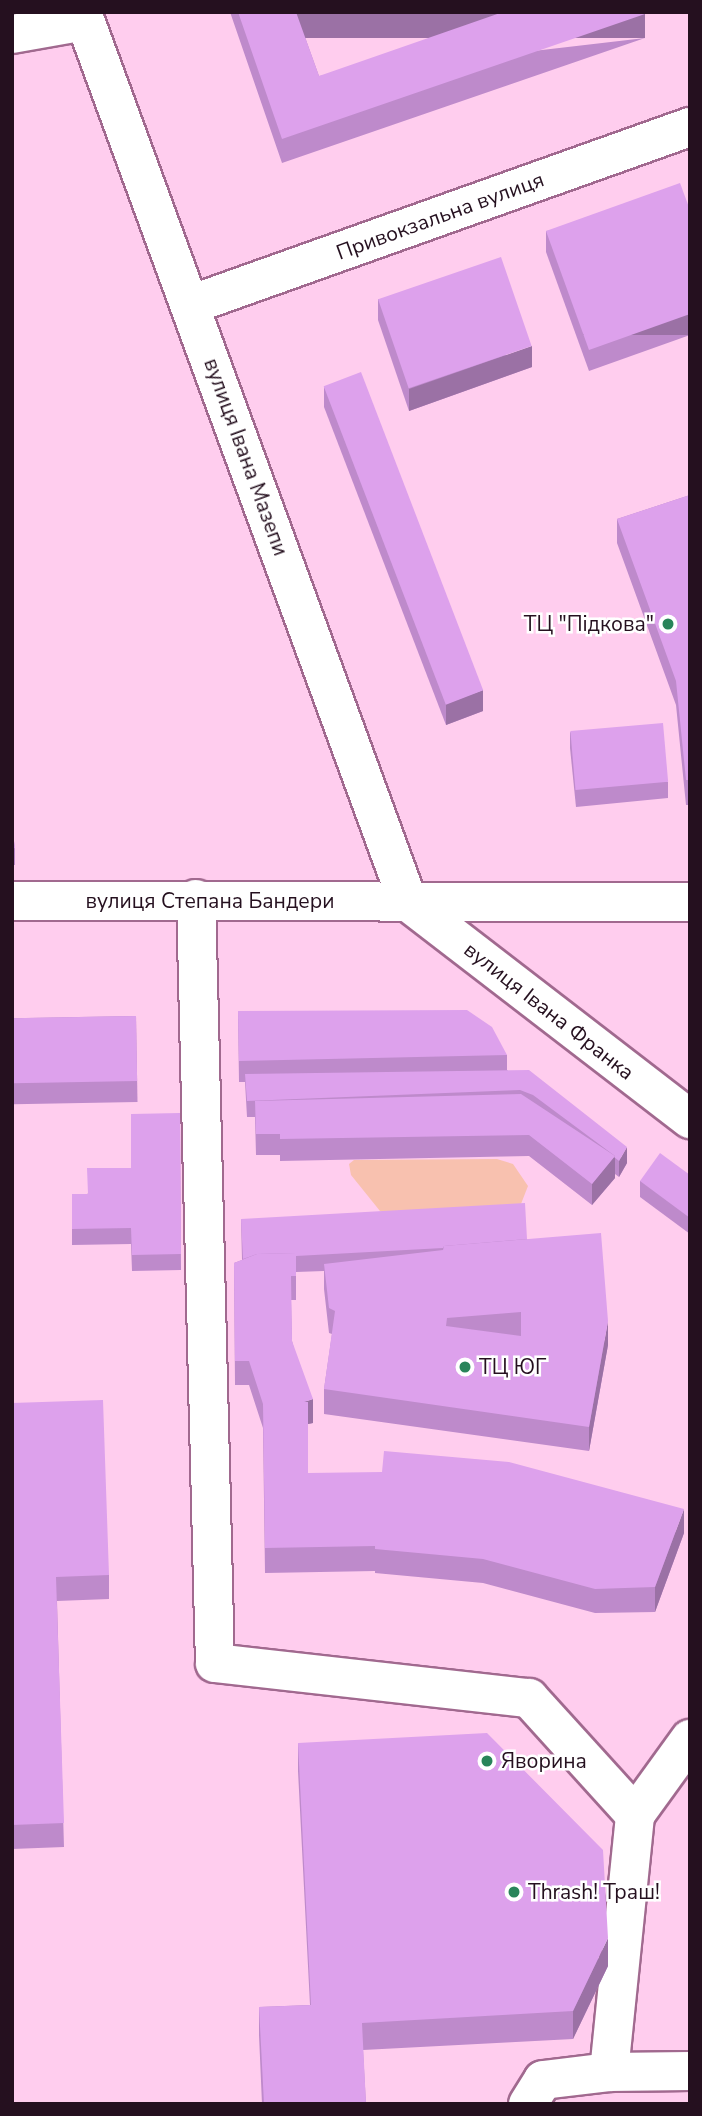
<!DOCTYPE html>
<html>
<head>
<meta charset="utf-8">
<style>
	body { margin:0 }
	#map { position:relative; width:702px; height:2116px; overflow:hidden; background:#ffcdee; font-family:"Nunito Sans",sans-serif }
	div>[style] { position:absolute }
	.green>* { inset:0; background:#f8c1af }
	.roads { filter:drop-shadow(2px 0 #a1698f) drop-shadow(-2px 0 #a1698f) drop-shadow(0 2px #a1698f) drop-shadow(0 -2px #a1698f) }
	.minor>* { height:38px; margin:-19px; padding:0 19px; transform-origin:19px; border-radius:19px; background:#fff }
	.wall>* { inset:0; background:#be8acb; transform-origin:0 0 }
	.shaded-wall>* { inset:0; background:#9b71a5; transform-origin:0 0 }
	.building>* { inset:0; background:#dda1ec; transform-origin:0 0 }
	.dots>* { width:19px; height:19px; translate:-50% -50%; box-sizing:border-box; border:4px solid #fff; border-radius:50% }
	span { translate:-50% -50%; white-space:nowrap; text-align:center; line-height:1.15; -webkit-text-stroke:5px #fff; paint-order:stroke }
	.street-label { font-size:21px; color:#25101f }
	.poi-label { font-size:21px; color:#25101f }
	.right { translate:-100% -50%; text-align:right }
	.left { translate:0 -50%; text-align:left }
	.frame { position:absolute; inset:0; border:14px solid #25101f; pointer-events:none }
</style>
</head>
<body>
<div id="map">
	<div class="green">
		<div style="clip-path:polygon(497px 1159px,513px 1164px,528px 1186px,519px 1209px,410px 1223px,380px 1211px,351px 1175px,349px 1164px,354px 1160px)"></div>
	</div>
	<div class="roads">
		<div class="minor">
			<div style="left:82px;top:12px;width:948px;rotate:69.88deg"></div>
			<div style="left:12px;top:34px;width:74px;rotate:-10.1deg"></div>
			<div style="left:190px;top:305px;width:531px;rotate:-19.6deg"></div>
			<div style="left:196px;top:899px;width:764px;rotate:88.58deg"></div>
			<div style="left:215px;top:1663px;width:316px;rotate:6.4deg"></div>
			<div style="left:529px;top:1698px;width:158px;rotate:47.8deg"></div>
			<div style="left:12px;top:901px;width:678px;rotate:0.08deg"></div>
			<div style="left:408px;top:902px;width:356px;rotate:37.6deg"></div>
			<div style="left:609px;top:2072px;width:258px;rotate:-84.2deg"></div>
			<div style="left:635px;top:1815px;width:94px;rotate:-54.1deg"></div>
			<div style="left:528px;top:2104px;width:28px;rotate:-58deg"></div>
			<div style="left:543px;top:2080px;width:66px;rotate:-6.9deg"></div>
			<div style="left:609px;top:2072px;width:81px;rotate:-0.7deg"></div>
		</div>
	</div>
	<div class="wall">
		<div style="clip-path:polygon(230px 12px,296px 12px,319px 76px,645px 38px,282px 163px)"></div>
		<div style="clip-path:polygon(690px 210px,690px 335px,589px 371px,546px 252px,546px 231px)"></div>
		<div style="clip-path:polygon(378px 299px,532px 367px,409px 411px,378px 320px)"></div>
		<div style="clip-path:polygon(324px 386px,483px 711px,446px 725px,324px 407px)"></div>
		<div style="clip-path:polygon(690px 495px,690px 805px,686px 805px,676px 705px,617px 543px,617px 519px)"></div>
		<div style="clip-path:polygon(570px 732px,668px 782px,668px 798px,576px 807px,570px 748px)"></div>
		<div style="clip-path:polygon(12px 828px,15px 848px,15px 865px,12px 865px)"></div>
		<div style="clip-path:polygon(238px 1011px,507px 1055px,507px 1070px,627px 1163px,619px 1177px,615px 1174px,615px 1178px,592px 1205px,529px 1156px,280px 1161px,280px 1155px,256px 1155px,255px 1117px,247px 1117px,245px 1082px,239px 1082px)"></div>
		<div style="left:136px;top:1016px;width:86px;height:124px;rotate:89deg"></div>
		<div style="clip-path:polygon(180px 1113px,181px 1270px,132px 1271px,131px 1244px,72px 1245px,72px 1194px,87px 1194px,131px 1168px)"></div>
		<div style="clip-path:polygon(690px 1175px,690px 1234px,640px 1197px,640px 1181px)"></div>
		<div style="clip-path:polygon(241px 1219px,527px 1239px,608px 1345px,589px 1451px,324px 1414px,324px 1389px,332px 1334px,329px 1333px,324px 1289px,324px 1271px,296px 1272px,296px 1300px,291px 1300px,292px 1341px,313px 1423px,308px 1424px,308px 1473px,684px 1533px,655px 1612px,595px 1613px,483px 1583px,375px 1573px,375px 1571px,265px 1573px,263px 1428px,249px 1385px,235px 1385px,234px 1263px,242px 1260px)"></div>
		<div style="clip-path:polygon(12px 1403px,109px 1575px,109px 1599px,57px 1601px,64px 1847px,12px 1849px)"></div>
		<div style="clip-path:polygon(298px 1743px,608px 1966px,573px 2039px,363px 2050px,366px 2104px,262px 2104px,259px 2035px,259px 2007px,310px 2005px,298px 1771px)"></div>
	</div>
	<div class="shaded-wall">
		<div style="left:645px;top:14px;width:24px;height:384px;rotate:90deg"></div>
		<div style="left:690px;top:314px;width:21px;height:107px;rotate:90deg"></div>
		<div style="clip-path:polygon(532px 346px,532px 367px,409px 411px,409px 389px)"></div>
		<div style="clip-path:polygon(483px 690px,483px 711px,446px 725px,446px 704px)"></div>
		<div style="clip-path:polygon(627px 1147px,627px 1163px,619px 1177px,619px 1161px)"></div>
		<div style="clip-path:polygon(615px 1156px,615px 1178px,592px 1205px,592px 1184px)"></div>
		<div style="clip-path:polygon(608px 1321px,608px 1345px,589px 1451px,589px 1427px)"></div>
		<div style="clip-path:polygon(313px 1399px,313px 1423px,308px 1424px,304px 1402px)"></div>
		<div style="clip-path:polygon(684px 1509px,684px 1533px,655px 1612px,655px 1587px)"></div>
		<div style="clip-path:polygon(608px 1938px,608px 1966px,573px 2039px,573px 2011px)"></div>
	</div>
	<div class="building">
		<div style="clip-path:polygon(238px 12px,296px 12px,319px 76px,503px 12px,644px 12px,645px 14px,282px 139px)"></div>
		<div style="clip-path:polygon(680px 183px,690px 210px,690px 314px,589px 350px,546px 231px)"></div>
		<div style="left:501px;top:257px;width:94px;height:130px;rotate:71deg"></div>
		<div style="left:361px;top:372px;width:341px;height:40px;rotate:69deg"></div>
		<div style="clip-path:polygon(690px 495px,690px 780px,686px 780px,676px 681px,617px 519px)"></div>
		<div style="left:663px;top:723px;width:59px;height:93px;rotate:85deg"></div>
		<div style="clip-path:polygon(12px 828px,15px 848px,12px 849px)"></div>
		<div style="clip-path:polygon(467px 1010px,492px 1027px,507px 1055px,239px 1061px,238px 1011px)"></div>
		<div style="left:136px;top:1016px;width:65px;height:124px;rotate:89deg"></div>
		<div style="clip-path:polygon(529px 1070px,627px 1147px,619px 1161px,614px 1157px,615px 1156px,533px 1095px,520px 1090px,247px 1101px,245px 1074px)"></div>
		<div style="clip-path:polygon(521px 1094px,615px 1156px,592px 1184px,529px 1135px,280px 1139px,280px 1134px,256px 1134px,255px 1101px)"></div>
		<div style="clip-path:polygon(180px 1113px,181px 1254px,132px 1255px,131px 1228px,72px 1229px,72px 1194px,88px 1194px,87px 1168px,131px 1168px,131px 1114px)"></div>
		<div style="clip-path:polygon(660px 1153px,690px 1175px,690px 1218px,640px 1181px)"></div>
		<div style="clip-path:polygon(525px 1203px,527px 1239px,444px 1246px,443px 1248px,296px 1256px,296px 1253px,257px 1254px,243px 1259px,241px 1219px)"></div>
		<div style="clip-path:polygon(evenodd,601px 1233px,608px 1321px,589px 1427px,324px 1389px,335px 1311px,329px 1308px,324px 1264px,443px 1250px,444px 1246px,601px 1233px,521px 1312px,521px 1336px,446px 1326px,447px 1318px,521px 1312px)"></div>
		<div style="clip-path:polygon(296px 1253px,296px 1276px,291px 1276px,292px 1341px,313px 1399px,304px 1402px,308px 1402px,308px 1473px,382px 1472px,384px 1451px,509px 1462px,684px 1509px,655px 1587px,595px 1589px,483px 1559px,375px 1549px,375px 1546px,265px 1548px,263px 1404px,249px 1361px,235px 1361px,234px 1263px,257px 1254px)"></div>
		<div style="clip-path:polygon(103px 1400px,109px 1575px,56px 1577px,64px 1823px,12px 1825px,12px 1403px)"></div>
		<div style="clip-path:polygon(487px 1733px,603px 1850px,608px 1938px,573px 2011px,362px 2023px,366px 2104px,264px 2104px,259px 2007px,311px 2005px,298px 1743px)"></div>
	</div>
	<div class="dots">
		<div style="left:668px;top:624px;background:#29845a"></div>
		<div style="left:465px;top:1367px;background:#29845a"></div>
		<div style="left:487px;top:1761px;background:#29845a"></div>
		<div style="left:514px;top:1892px;background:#29845a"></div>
	</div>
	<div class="street-label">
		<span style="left:440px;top:216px;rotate:-20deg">Привокзальна вулиця</span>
		<span style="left:246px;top:457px;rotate:70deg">вулиця Івана Мазепи</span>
		<span style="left:210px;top:901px">вулиця Степана Бандери</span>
		<span style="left:549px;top:1011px;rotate:38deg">вулиця Івана Франка</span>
	</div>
	<div class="poi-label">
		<span class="right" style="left:654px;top:624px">ТЦ "Підкова"</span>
		<span class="left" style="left:479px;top:1367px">ТЦ ЮГ</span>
		<span class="left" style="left:501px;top:1761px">Яворина</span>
		<span class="left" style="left:528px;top:1892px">Thrash! Траш!</span>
	</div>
	<div class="frame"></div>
</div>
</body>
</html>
